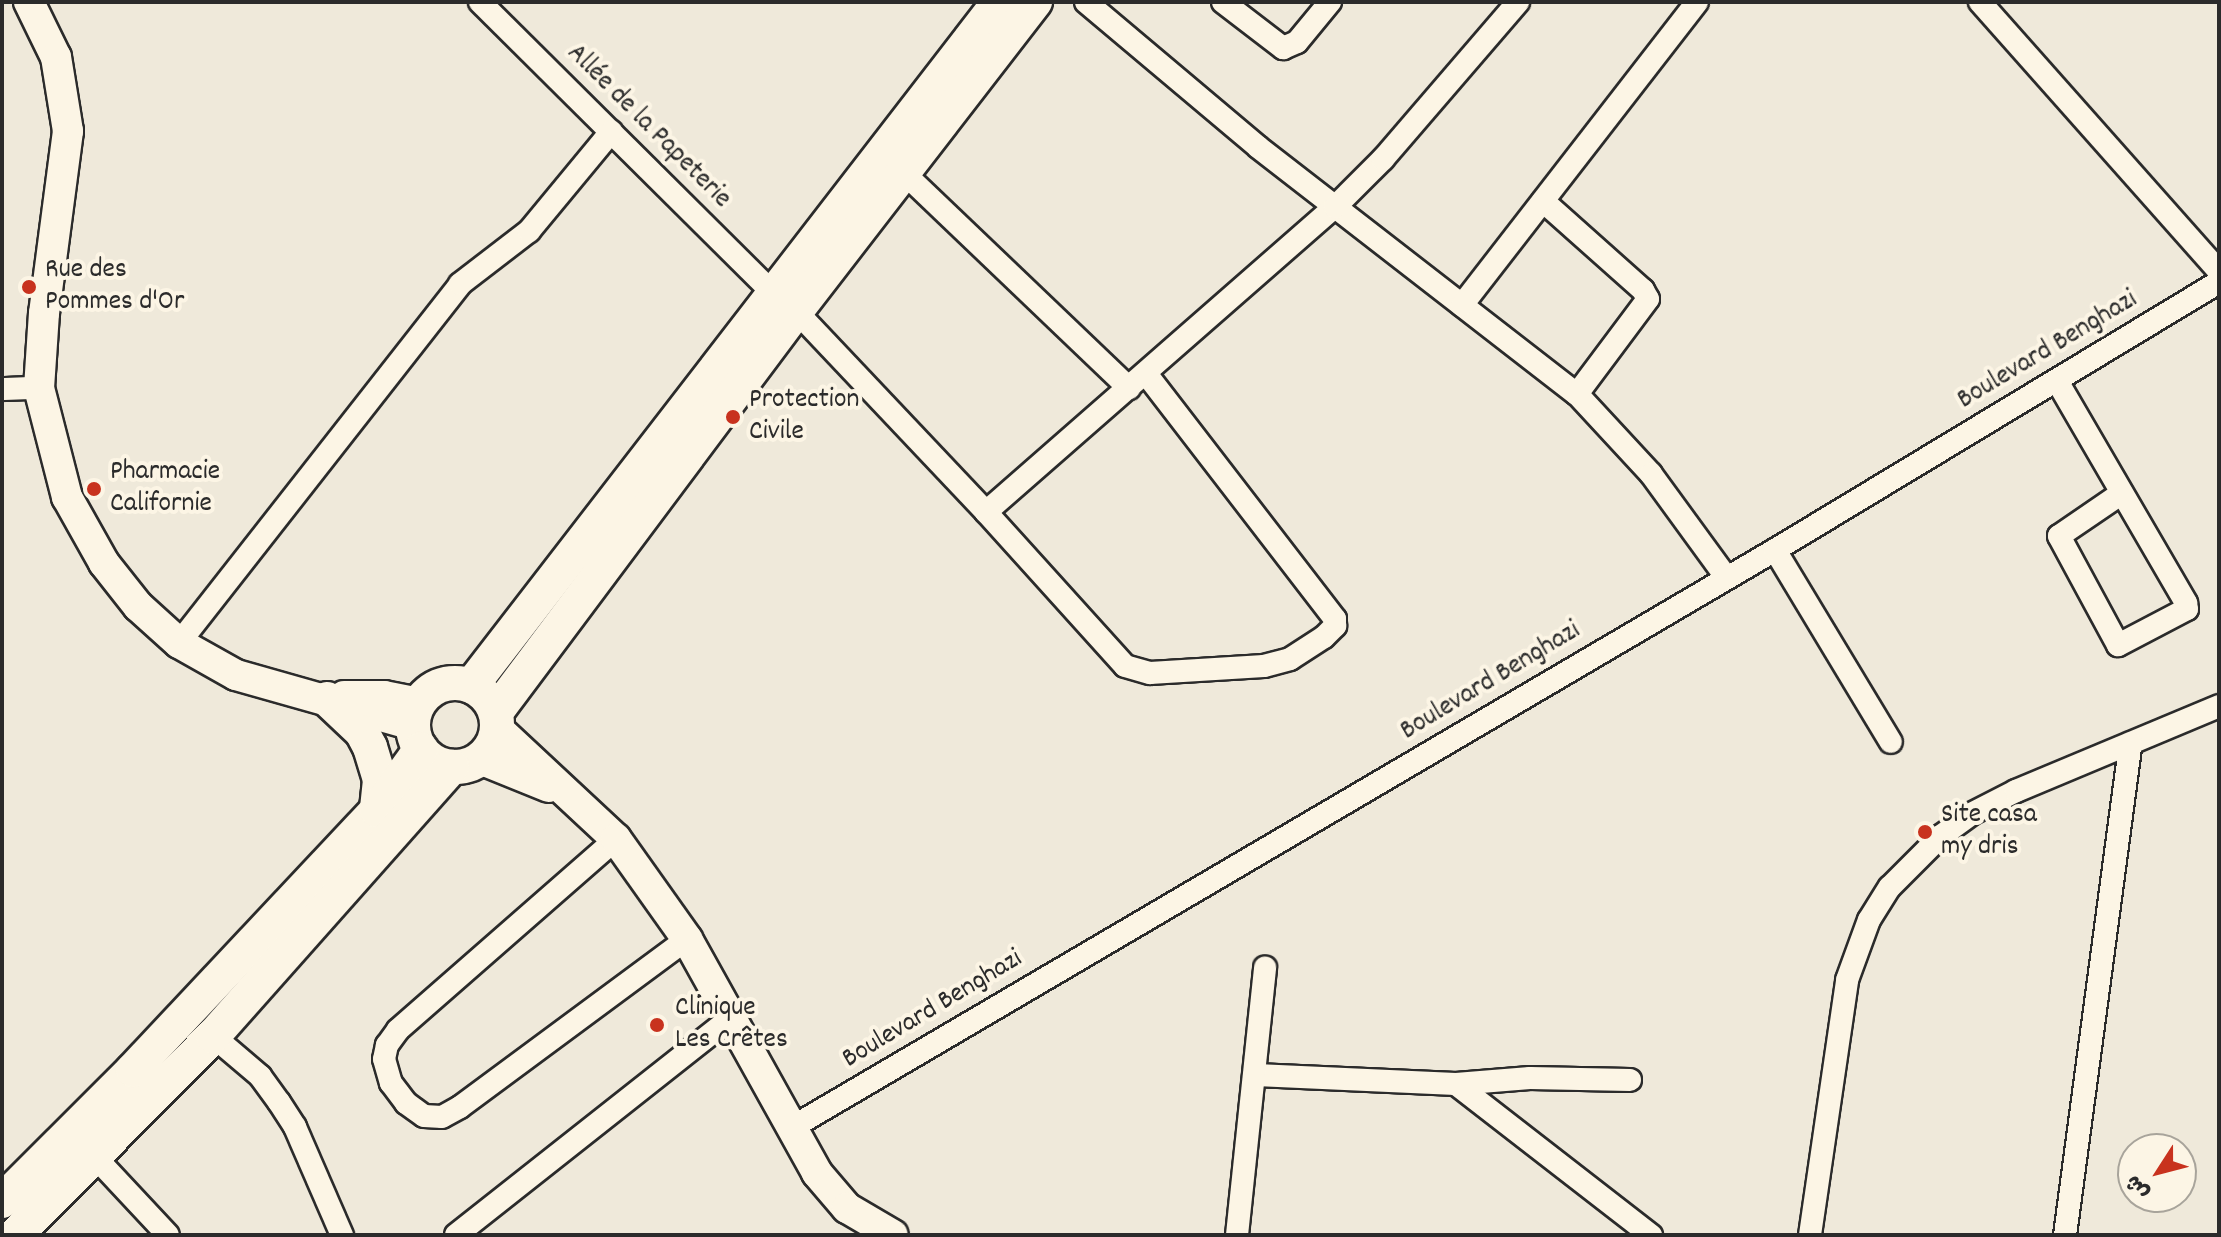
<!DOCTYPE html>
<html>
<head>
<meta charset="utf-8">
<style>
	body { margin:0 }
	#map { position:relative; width:2221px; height:1237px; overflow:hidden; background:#efe9da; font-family:Dekko,"Playpen Sans Arabic",sans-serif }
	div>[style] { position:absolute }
	.roads { filter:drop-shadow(2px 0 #2b2b2b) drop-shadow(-2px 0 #2b2b2b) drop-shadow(0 2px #2b2b2b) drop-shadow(0 -2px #2b2b2b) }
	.street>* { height:22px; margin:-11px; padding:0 11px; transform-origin:11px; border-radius:11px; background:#fcf5e5 }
	.secondary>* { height:30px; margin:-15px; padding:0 15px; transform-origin:15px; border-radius:15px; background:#fcf5e5 }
	.primary>* { height:34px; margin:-17px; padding:0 17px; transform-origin:17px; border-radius:17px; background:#fcf5e5 }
	.primary>.ring { margin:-17px; padding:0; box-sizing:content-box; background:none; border:34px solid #fcf5e5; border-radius:50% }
	.dots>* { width:22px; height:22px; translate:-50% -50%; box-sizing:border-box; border:4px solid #fcf5e5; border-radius:50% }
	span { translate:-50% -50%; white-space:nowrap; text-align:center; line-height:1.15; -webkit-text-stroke:8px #fcf5e5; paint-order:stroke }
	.street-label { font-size:28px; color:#2b2b2b }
	.poi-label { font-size:28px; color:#2b2b2b }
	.left { translate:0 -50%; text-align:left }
	.frame { position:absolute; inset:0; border:4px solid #2b2b2b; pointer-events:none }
	.north { position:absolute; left:2117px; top:1133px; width:80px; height:80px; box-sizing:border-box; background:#fcf5e5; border:2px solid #a8a49b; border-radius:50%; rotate:234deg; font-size:22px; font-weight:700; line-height:32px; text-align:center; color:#2b2b2b }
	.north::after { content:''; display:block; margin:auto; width:28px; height:36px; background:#c8321e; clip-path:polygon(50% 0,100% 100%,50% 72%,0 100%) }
</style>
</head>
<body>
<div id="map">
	<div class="roads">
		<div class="street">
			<div style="left:480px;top:2px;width:414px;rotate:44.8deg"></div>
			<div style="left:1086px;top:2px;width:225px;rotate:40.1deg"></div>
			<div style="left:1258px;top:147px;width:403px;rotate:37.8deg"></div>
			<div style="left:1577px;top:394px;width:109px;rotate:47.2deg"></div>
			<div style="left:1651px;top:474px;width:127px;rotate:53.9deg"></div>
			<div style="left:1223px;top:2px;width:76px;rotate:37.5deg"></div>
			<div style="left:1283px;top:48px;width:15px;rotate:-23deg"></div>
			<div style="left:1297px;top:42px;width:52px;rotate:-50.5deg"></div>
			<div style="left:1980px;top:2px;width:360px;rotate:48.4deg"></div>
			<div style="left:905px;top:174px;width:310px;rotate:43.7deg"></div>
			<div style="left:1543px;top:201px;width:134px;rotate:41.7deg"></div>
			<div style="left:1643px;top:290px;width:10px;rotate:61deg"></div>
			<div style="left:1648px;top:299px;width:119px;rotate:126.8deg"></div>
			<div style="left:1462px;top:305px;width:383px;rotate:-52.2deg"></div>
			<div style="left:796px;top:311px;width:277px;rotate:46.6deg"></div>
			<div style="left:986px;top:512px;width:207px;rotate:47.9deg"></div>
			<div style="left:1125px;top:666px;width:26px;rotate:16deg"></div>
			<div style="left:1150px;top:673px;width:114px;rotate:-3.5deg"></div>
			<div style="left:1264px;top:666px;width:27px;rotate:-15deg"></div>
			<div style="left:1290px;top:659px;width:40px;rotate:-32.9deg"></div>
			<div style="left:1324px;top:637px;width:16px;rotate:-45deg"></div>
			<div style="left:1335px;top:626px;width:7px;rotate:-90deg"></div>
			<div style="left:1335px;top:619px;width:309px;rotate:-127.6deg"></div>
			<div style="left:2057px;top:381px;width:257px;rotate:59.8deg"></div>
			<div style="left:2186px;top:603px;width:6px;rotate:81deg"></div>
			<div style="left:2187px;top:609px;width:78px;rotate:152.4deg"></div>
			<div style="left:2118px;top:645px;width:124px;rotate:-118.4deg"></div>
			<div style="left:2059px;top:536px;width:76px;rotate:-34.3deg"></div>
			<div style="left:2px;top:389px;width:37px;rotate:-2deg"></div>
			<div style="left:986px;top:512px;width:463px;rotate:-41.2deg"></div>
			<div style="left:1335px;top:207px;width:68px;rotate:-45deg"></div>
			<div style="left:1383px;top:159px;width:207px;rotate:-49.3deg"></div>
			<div style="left:1775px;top:550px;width:224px;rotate:58.9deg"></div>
			<div style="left:179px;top:643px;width:456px;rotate:-51.9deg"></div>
			<div style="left:460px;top:284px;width:87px;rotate:-37.5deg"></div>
			<div style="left:529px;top:231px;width:129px;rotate:-50.4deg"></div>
			<div style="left:616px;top:839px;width:290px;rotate:138.8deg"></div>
			<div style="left:398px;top:1030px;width:19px;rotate:126deg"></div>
			<div style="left:387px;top:1045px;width:14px;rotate:102deg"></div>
			<div style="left:384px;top:1059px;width:25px;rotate:74deg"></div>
			<div style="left:391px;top:1083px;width:25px;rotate:53deg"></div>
			<div style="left:406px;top:1103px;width:22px;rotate:36deg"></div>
			<div style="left:424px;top:1116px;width:18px;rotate:3deg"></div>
			<div style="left:442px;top:1117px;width:21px;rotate:-29deg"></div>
			<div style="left:460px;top:1107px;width:282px;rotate:-36.5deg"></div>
			<div style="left:213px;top:1036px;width:62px;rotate:40.4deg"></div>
			<div style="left:260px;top:1076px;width:32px;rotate:54deg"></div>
			<div style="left:279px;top:1102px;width:30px;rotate:57deg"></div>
			<div style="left:295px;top:1127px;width:118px;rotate:66.5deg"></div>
			<div style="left:1256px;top:1075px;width:200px;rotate:2.6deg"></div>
			<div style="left:1456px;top:1084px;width:247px;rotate:37.8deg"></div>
			<div style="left:1456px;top:1084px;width:74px;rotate:-4.6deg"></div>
			<div style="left:1530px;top:1078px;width:100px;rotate:1.1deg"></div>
			<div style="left:791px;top:1128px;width:1141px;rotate:-30.43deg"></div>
			<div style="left:1775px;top:550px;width:519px;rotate:-31.12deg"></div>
			<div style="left:96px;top:1158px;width:105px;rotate:46.9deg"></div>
			<div style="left:456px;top:1235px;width:350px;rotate:-38.3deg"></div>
			<div style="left:1237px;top:1235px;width:269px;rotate:-84deg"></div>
			<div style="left:1810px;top:1235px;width:258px;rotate:-81.7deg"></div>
			<div style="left:1847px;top:980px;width:64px;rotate:-69.9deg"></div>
			<div style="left:1869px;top:920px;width:39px;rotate:-58deg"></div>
			<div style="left:1890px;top:887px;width:72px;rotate:-45deg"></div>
			<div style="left:1941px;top:836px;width:37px;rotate:-36deg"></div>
			<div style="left:1971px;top:814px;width:51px;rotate:-27.1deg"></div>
			<div style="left:2016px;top:791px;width:220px;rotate:-22.7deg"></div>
			<div style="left:2065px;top:1235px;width:496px;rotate:-82.4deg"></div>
		</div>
		<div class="secondary">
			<div style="left:29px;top:2px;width:61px;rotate:63.9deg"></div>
			<div style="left:56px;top:57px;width:75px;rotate:80.8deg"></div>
			<div style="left:68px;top:131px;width:184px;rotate:97.5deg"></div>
			<div style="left:44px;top:313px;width:75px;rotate:93.8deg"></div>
			<div style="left:39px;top:388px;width:113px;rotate:75.6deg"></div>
			<div style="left:67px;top:497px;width:76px;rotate:60.7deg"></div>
			<div style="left:104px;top:563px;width:55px;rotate:51.7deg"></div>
			<div style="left:138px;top:606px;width:55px;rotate:42.1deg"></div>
			<div style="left:179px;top:643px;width:65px;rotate:29.3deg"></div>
			<div style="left:236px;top:675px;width:184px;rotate:15.8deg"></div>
			<div style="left:344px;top:696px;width:40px"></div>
			<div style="left:384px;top:696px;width:36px;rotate:11deg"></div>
			<div style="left:498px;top:729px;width:161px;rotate:43deg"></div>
			<div style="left:616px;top:839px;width:123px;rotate:54.6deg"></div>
			<div style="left:687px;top:939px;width:268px;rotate:60.9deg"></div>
			<div style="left:817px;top:1173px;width:46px;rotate:49.4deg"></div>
			<div style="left:847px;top:1208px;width:53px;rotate:30.4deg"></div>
			<div style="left:480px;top:759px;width:74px;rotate:22.1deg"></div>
		</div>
		<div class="primary">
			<div class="ring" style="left:413px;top:683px;width:50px;height:50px"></div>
			<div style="left:471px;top:686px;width:864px;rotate:-52.33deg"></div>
			<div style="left:327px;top:699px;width:48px;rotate:43.3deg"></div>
			<div style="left:362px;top:732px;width:17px;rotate:62deg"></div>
			<div style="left:370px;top:747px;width:34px;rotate:73deg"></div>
			<div style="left:380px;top:780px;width:30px;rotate:96deg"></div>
			<div style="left:496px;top:712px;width:501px;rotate:-53.2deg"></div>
			<div style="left:796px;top:311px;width:391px;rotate:-52.3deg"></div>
			<div style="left:2px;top:1201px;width:185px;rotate:-45deg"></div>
			<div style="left:133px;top:1070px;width:357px;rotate:-46.8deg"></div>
			<div style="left:377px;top:810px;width:75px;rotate:-54.2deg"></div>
			<div style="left:16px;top:1235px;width:280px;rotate:-45.3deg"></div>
			<div style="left:213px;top:1036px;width:360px;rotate:-48.4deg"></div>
		</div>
	</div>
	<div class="dots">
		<div style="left:29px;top:287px;background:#c8321e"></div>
		<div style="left:733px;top:417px;background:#c8321e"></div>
		<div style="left:94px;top:489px;background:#c8321e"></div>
		<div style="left:1925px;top:832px;background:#c8321e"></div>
		<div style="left:657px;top:1025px;background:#c8321e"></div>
	</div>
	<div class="street-label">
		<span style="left:648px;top:127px;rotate:45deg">Allée de la Papeterie</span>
		<span style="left:2048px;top:351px;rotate:-31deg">Boulevard Benghazi</span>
		<span style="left:1491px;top:682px;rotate:-31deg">Boulevard Benghazi</span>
		<span style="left:933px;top:1010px;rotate:-31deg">Boulevard Benghazi</span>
	</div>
	<div class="poi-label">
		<span class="left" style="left:45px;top:287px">Rue des<br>Pommes d'Or</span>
		<span class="left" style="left:749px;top:417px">Protection<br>Civile</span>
		<span class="left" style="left:110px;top:489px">Pharmacie<br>Californie</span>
		<span class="left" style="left:1941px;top:832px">Site casa<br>my dris</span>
		<span class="left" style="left:675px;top:1025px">Clinique<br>Les Crêtes</span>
	</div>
	<div class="frame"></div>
	<div class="north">ش</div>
</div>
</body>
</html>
